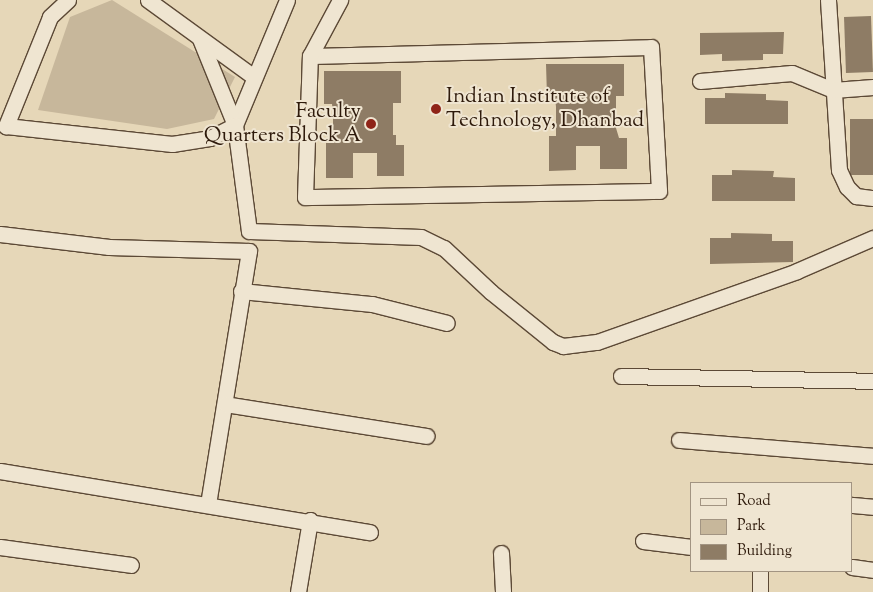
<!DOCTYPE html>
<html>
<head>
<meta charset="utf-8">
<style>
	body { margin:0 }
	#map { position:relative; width:873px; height:592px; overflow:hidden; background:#e6d7b8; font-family:"Sorts Mill Goudy",serif }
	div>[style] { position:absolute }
	.green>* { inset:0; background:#c7b79b }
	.building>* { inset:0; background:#8e7c65; transform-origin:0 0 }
	.roads { filter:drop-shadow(1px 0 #5c4936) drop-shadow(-1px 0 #5c4936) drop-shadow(0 1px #5c4936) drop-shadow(0 -1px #5c4936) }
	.street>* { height:15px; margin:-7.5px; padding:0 7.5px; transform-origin:7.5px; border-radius:7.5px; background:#efe5d1 }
	.dots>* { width:14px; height:14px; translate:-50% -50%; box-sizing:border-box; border:2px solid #efe5d1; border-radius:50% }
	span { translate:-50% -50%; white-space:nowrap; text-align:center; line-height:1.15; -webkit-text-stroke:4px #efe5d1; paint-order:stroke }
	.poi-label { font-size:21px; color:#2e1a0b }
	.left { translate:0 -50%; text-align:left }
	.right { translate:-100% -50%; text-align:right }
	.legend { position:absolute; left:690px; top:482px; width:162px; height:90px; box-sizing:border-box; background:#efe5d1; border:1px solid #a29482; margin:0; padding:6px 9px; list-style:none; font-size:15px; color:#2e1a0b }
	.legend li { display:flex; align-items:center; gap:10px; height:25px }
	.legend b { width:25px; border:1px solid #a29482 }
</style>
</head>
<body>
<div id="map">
	<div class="green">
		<div style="clip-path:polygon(112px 0,235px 77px,214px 119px,167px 129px,38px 110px,70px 17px)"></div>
	</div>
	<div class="building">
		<div style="left:871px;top:16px;width:56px;height:27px;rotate:88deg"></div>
		<div style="clip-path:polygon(784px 32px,783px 54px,763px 54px,763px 60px,722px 61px,722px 54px,700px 55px,700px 33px)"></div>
		<div style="clip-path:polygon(546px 64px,624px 64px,624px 96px,616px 96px,616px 128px,619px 138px,627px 138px,627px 169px,600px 169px,600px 146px,576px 146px,576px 170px,549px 171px,549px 136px,556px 136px,556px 107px,555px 97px,547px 97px)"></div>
		<div style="clip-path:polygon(324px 71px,401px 71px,401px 103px,393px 103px,393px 135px,396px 135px,396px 145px,404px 145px,404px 176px,377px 176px,377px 153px,353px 153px,353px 178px,326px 178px,326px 143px,333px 143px,333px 114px,332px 104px,324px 104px)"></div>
		<div style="clip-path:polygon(725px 93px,766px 94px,766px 100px,788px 101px,788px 124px,705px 124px,705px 98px,725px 98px)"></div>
		<div style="left:873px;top:119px;width:56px;height:23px;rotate:90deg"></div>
		<div style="clip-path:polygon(732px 170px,774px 171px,773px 177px,795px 178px,795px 201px,712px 201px,712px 175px,732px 175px)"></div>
		<div style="clip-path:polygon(731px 233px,772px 234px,772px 241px,793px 241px,793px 262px,710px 264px,710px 238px,731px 238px)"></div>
	</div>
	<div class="roads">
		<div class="street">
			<div style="left:68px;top:0;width:25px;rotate:137deg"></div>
			<div style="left:50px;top:17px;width:118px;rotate:112deg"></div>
			<div style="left:6px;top:126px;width:167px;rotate:6.2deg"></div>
			<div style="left:172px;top:144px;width:38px;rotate:-9deg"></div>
			<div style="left:210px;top:138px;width:28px;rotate:-27deg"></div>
			<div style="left:235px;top:125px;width:135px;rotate:-67.4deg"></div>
			<div style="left:148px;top:0;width:131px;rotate:36deg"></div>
			<div style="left:828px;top:0;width:170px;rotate:86.3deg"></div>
			<div style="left:839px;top:170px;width:19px;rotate:65deg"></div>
			<div style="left:847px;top:187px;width:13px;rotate:45deg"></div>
			<div style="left:856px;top:196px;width:17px;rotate:7deg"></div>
			<div style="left:200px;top:39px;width:93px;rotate:67.9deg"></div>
			<div style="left:235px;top:125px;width:107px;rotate:82.5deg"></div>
			<div style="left:249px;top:231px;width:172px;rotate:2deg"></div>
			<div style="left:421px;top:237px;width:25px;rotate:26deg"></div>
			<div style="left:444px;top:248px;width:64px;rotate:43.1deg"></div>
			<div style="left:491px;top:292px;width:80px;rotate:38.9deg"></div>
			<div style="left:553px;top:342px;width:11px;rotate:22deg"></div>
			<div style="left:563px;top:346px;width:34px;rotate:-7deg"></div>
			<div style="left:597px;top:342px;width:212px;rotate:-19.5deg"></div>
			<div style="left:797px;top:271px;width:83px;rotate:-23.5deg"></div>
			<div style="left:310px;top:56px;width:341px;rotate:-1.5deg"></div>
			<div style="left:651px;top:47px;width:144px;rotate:86.8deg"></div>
			<div style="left:659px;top:191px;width:354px;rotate:179deg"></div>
			<div style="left:305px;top:197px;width:141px;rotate:-88deg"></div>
			<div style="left:310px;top:56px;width:64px;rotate:-61.8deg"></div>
			<div style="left:700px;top:81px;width:92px;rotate:-5deg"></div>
			<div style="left:792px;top:73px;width:44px;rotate:22.5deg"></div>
			<div style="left:833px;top:90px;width:40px;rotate:-4.3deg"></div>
			<div style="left:0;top:234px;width:110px;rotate:6.8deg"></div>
			<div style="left:109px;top:247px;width:140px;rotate:1.6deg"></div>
			<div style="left:249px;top:251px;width:256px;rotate:99.2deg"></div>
			<div style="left:241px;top:291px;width:132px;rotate:5.7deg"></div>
			<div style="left:372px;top:304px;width:77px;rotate:14.2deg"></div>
			<div style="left:621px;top:376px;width:252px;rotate:1.1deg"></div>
			<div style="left:225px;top:404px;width:204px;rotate:9deg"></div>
			<div style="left:679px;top:440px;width:195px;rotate:4.7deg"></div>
			<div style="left:0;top:471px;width:375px;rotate:9.4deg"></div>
			<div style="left:852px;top:505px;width:21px;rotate:5deg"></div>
			<div style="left:643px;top:541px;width:49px;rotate:7deg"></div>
			<div style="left:0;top:547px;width:132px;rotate:7.8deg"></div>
			<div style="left:501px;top:553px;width:39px;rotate:87deg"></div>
			<div style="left:852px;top:567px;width:21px;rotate:8deg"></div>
			<div style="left:298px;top:592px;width:73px;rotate:-80.5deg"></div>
			<div style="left:760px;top:592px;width:21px;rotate:-90deg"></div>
		</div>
	</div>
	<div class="dots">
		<div style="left:436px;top:109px;background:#8f2418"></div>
		<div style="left:371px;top:124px;background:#8f2418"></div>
	</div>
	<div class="poi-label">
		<span class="left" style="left:446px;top:109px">Indian Institute of<br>Technology, Dhanbad</span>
		<span class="right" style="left:361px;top:124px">Faculty<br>Quarters Block A</span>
	</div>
	<ul class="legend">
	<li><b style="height:6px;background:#efe5d1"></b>Road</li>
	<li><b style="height:14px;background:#c7b79b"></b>Park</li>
	<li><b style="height:14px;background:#8e7c65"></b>Building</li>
	</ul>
</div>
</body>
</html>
